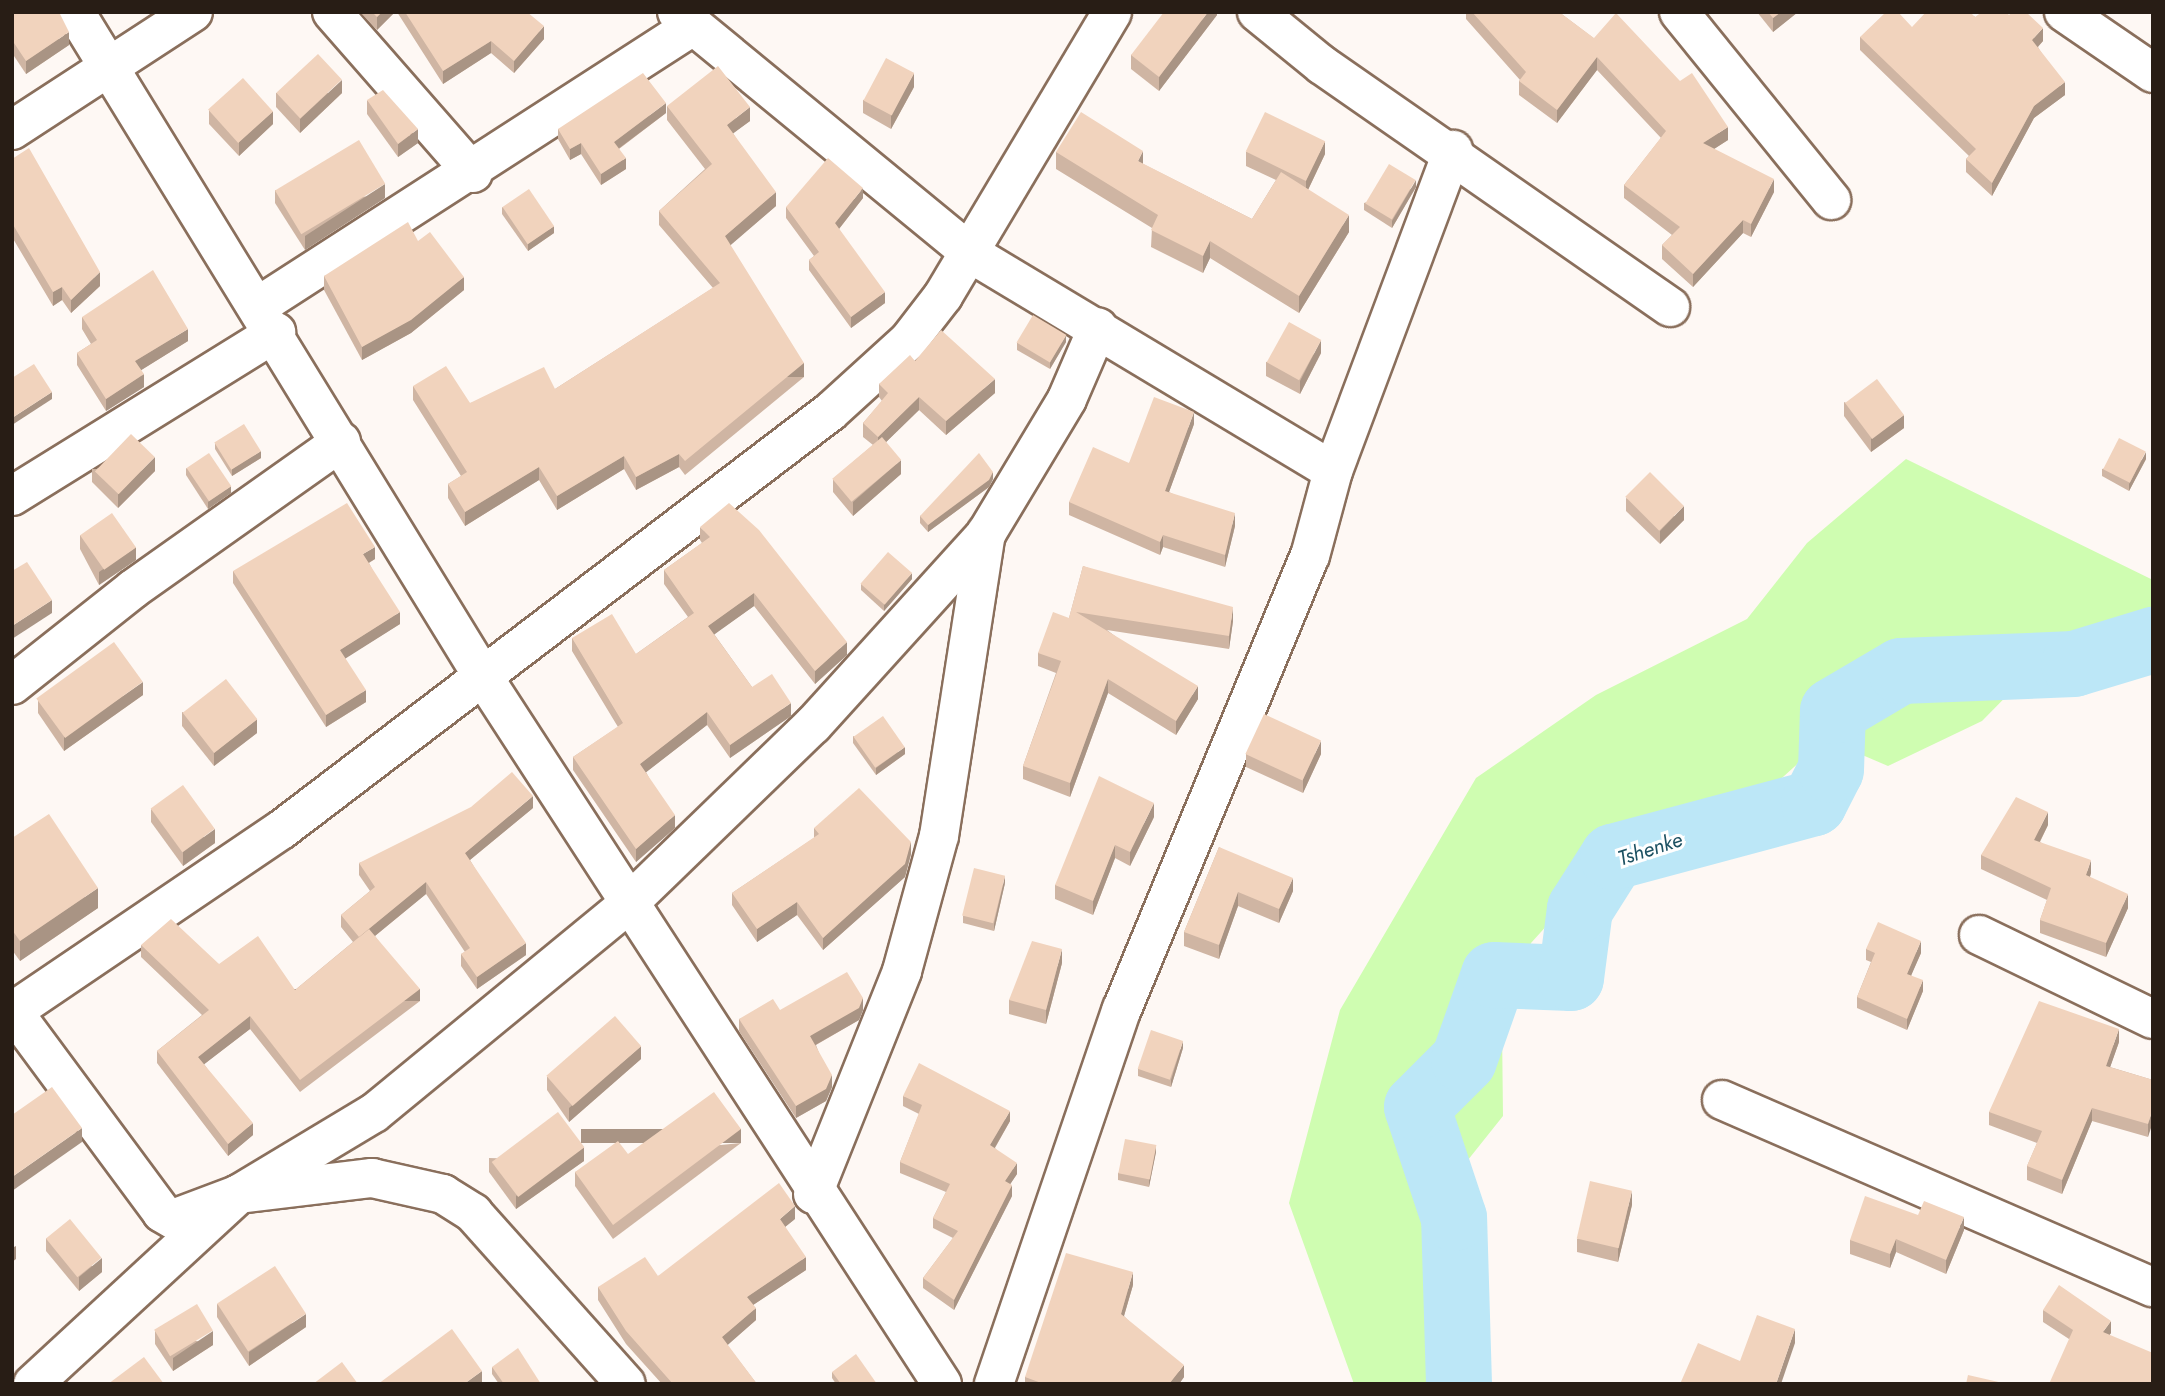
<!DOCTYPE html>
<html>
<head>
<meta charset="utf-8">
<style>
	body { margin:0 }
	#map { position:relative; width:2165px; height:1396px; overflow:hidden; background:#fef8f4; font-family:Jost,sans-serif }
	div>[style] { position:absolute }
	.green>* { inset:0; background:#cffdb1 }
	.river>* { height:66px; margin:-33px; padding:0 33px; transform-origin:33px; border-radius:33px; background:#bce7f7 }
	.roads { filter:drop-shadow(2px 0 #8a6f5c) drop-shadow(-2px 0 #8a6f5c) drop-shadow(0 2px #8a6f5c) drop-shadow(0 -2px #8a6f5c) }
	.minor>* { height:38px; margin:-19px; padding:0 19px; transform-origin:19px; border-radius:19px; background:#fff }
	.wall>* { inset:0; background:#cfb5a3 }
	.shaded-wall>* { inset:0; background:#a99484; transform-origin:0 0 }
	.building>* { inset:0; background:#f1d3bd; transform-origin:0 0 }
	span { translate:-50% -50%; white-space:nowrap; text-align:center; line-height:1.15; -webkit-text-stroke:6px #fff; paint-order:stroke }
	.water-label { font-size:21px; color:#1d5162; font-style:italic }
	.frame { position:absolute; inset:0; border:14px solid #281d15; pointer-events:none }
</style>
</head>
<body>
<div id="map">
	<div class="green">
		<div style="clip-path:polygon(1906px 459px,2153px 580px,2153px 651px,2062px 640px,1982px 721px,1888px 766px,1825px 739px,1729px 826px,1648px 830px,1578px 891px,1531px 943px,1502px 1026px,1503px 1116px,1448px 1185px,1461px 1336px,1485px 1384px,1354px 1384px,1289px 1203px,1340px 1010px,1476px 778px,1596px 695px,1747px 619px,1807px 543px)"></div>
	</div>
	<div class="river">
		<div style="left:1459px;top:1384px;width:166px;rotate:-91.7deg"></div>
		<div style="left:1454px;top:1218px;width:117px;rotate:-108.4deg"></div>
		<div style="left:1417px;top:1107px;width:66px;rotate:-45deg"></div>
		<div style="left:1464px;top:1060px;width:90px;rotate:-70.6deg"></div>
		<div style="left:1494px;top:975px;width:77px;rotate:2.2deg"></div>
		<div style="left:1571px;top:978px;width:70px;rotate:-82.6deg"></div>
		<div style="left:1580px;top:909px;width:62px;rotate:-57.6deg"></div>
		<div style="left:1613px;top:857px;width:208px;rotate:-15deg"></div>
		<div style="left:1814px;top:803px;width:37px;rotate:-63deg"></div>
		<div style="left:1831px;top:770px;width:59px;rotate:-88.1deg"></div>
		<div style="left:1833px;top:711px;width:79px;rotate:-30.5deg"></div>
		<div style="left:1901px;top:671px;width:173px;rotate:-2.3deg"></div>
		<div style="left:2074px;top:664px;width:83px;rotate:-16.9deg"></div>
	</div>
	<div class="roads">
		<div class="minor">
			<div style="left:75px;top:12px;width:778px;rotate:58.46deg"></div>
			<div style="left:482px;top:675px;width:845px;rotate:57.02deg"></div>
			<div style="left:332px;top:12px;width:214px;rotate:48.8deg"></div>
			<div style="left:677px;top:12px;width:379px;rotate:39.4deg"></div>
			<div style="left:970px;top:253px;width:423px;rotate:31deg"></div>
			<div style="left:1257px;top:12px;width:84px;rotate:39.2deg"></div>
			<div style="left:1322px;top:65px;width:424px;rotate:34.8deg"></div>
			<div style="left:1679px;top:12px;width:242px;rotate:51deg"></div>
			<div style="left:2064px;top:12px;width:108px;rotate:34.4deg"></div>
			<div style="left:12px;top:130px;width:216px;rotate:-33.1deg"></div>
			<div style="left:260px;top:305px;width:513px;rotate:-32.82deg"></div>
			<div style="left:12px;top:496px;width:311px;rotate:-31.8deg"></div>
			<div style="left:12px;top:685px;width:154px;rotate:-38.4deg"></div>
			<div style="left:133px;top:589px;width:255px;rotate:-35.3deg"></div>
			<div style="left:1979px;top:935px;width:193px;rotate:25.8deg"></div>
			<div style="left:12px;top:1010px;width:252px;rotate:53.5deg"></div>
			<div style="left:162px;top:1213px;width:13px;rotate:29deg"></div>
			<div style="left:173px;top:1219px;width:71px;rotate:-20.7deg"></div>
			<div style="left:239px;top:1194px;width:134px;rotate:-6.9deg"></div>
			<div style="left:372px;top:1178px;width:73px;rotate:12.7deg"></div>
			<div style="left:443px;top:1194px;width:36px;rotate:32deg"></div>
			<div style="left:473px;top:1213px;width:229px;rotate:48.2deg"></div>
			<div style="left:12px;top:1012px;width:325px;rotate:-34.1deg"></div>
			<div style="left:281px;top:830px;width:690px;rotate:-37.29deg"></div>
			<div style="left:830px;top:412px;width:107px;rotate:-42.3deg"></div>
			<div style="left:909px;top:340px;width:56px;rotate:-52.3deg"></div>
			<div style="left:943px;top:296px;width:330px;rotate:-59.2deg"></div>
			<div style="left:1722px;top:1100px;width:470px;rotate:23.5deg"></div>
			<div style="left:813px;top:1194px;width:240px;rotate:-68.2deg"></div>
			<div style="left:902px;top:971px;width:140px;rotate:-74.7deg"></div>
			<div style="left:939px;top:836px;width:306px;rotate:-81.2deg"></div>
			<div style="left:33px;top:1384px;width:280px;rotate:-42.7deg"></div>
			<div style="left:239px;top:1194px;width:157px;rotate:-31deg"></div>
			<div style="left:374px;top:1113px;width:329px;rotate:-39.4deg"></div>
			<div style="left:628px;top:904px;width:257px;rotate:-44.1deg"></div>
			<div style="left:813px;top:725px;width:258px;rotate:-47.8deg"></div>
			<div style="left:986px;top:534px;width:157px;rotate:-59deg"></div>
			<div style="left:1067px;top:399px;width:78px;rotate:-66.7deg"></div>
			<div style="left:994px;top:1384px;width:396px;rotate:-71.2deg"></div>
			<div style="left:1122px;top:1009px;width:490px;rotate:-67.5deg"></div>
			<div style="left:1310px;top:556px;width:88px;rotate:-74.9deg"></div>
			<div style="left:1333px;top:471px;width:343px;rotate:-69.5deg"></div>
		</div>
	</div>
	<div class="wall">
		<div style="clip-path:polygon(12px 12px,69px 45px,26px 74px,12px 53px)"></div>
		<div style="clip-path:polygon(360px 12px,395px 12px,377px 30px)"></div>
		<div style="clip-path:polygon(397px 12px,527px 12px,544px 39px,514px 73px,491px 53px,443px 84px)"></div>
		<div style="clip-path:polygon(1217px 12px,1217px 15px,1159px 91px,1131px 69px,1131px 55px)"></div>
		<div style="clip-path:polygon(1466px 12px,1559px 12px,1728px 140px,1714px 149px,1774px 192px,1751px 237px,1743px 233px,1693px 287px,1662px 259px,1662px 245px,1672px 235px,1624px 198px,1624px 185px,1661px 138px,1597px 70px,1557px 123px,1519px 95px,1519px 81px,1520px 80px,1466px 19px)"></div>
		<div style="clip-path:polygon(1757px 12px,1798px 12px,1773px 32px)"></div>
		<div style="clip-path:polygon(1974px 16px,1975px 17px,2043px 41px,2038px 47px,2065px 95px,2034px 118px,1992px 196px,1966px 172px,1966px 159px,1969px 156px,1860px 50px,1860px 37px)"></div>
		<div style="clip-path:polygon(914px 87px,891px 129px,863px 113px,863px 100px)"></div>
		<div style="clip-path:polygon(276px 93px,342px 93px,300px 133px,276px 107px)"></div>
		<div style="clip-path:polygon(367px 100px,418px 143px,398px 157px,367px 114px)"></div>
		<div style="clip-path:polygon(667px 106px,750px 121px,733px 133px,776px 206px,730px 245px,804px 377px,685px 475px,679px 467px,636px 490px,624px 469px,557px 510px,539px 480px,465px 526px,448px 498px,448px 484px,461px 476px,413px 400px,413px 386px,470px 403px,555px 389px,713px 288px,659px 225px,659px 211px,705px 169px,667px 120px)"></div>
		<div style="clip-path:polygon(209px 110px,273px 124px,239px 156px,209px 124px)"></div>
		<div style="clip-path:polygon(666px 113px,619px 149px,626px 169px,601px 185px,581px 154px,570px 160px,558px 139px,558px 129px)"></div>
		<div style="clip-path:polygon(1056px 152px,1143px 164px,1252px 219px,1276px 180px,1246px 166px,1246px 152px,1325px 154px,1308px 190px,1349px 232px,1299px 313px,1210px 258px,1203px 273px,1151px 247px,1152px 228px,1056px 169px)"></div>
		<div style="clip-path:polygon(12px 159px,100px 286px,71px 313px,62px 300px,53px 306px,12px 237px)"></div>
		<div style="clip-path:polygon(1416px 187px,1392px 228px,1364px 210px,1364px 203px)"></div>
		<div style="clip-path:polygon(275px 190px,385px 198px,305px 250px,275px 203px)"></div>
		<div style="clip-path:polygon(863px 198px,839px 229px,885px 303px,851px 328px,809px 270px,809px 260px,814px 256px,786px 218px,786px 207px)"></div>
		<div style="clip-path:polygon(502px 207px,554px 233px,528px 251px,502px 214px)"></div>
		<div style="clip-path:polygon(418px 241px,464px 290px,411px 333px,362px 360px,324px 290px,324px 276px)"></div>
		<div style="clip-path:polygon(82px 317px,188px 341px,141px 370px,144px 387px,106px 411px,77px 365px,77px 353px,91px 344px,82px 329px)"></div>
		<div style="clip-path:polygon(1066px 342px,1050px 369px,1017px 350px,1017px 343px)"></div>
		<div style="clip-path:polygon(1321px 353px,1300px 394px,1266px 376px,1266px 362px)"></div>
		<div style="clip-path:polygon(915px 361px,995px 393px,946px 435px,919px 410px,886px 442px,901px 474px,853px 516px,833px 492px,833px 479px,873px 445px,863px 437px,863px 423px,882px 401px,879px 397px,879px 384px)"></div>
		<div style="clip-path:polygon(1844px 402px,1904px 428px,1871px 452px,1844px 416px)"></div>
		<div style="clip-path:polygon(1194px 424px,1169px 492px,1235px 526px,1225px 567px,1163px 547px,1160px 555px,1069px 515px,1069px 502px,1129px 463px)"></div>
		<div style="clip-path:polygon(215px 443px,261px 458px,232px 476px,215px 449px)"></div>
		<div style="clip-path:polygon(2146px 459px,2129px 491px,2102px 476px,2102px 469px)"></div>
		<div style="clip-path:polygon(186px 468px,231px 493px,208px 509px,186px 475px)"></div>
		<div style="clip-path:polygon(92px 469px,155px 471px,118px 508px,92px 482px)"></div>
		<div style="clip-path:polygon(993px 479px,989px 487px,928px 532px,920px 523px,920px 516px)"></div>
		<div style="clip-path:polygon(1626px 498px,1684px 520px,1660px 544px,1626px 511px)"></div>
		<div style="clip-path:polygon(700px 527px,847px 655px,815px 684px,754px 606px,714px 634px,752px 687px,791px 716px,730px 758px,707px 725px,646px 772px,675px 828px,636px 862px,573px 770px,573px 757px,618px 727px,572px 651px,572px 638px,636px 654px,688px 617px,664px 584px,664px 570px,702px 543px,700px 540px)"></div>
		<div style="clip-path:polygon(80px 535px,136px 560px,99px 585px,80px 549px)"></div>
		<div style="clip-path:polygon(375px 559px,369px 563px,400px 624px,345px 658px,366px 702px,326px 727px,233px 583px,233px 571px)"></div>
		<div style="clip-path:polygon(1083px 566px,1233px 621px,1229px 649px,1107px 630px,1198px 699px,1176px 735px,1108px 693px,1070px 797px,1023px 779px,1023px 766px,1056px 673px,1038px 666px,1038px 653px,1069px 618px)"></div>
		<div style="clip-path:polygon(912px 579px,884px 611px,861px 590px,861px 584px)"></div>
		<div style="clip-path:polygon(143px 695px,64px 751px,38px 713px,38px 700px)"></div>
		<div style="clip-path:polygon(182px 712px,257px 733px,214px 766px,182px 726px)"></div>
		<div style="clip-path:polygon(853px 736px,905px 754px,876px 775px,853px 743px)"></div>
		<div style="clip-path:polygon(1246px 754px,1321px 754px,1303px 793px,1246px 767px)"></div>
		<div style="clip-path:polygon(533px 808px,470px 860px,526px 955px,477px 989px,461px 966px,461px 954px,465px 952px,426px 894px,375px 936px,420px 1001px,300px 1092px,250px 1029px,204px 1064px,253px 1135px,228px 1156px,157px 1063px,157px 1051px,202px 1015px,141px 957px,141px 945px,219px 964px,295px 990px,353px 942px,341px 927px,341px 915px,370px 891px,359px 875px,359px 863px)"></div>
		<div style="clip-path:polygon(151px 809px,215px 843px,183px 866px,151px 822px)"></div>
		<div style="clip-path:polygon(1154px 817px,1130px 866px,1115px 858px,1093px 915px,1055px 899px,1055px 885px)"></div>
		<div style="clip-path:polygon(2048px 825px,2040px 842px,2091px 873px,2090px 877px,2128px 908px,2106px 957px,2040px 933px,2040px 920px,2047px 900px,1981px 869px,1981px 855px)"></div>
		<div style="clip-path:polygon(814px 828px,911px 854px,905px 877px,823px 950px,797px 915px,757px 942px,732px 905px,732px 893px,814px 838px)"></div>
		<div style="clip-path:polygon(12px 838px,98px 908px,20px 961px,12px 950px)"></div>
		<div style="clip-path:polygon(1219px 847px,1293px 891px,1279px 923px,1238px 906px,1219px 959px,1184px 946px,1184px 932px)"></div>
		<div style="clip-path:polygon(1005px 883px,994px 931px,963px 923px,963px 916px)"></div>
		<div style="clip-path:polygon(1866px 949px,1921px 953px,1911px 975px,1923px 991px,1907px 1030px,1857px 1008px,1857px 997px,1871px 962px,1866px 960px)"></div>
		<div style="clip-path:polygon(1062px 963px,1046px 1024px,1009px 1014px,1009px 1000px)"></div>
		<div style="clip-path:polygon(780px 1010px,863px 1010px,859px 1020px,816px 1045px,832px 1087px,826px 1101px,796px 1118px,739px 1031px,739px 1019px)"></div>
		<div style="clip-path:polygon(2119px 1042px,2110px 1067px,2153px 1080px,2148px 1137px,2092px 1121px,2062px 1194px,2027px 1180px,2027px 1166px,2037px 1143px,1989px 1125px,1989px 1112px)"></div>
		<div style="clip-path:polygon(1183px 1048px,1171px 1087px,1138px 1076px,1138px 1069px)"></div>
		<div style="clip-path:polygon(641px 1059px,569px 1122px,547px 1090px,547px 1077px)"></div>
		<div style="clip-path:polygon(903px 1096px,1010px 1121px,995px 1148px,1017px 1174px,1010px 1184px,1012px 1196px,954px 1310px,923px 1288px,923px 1278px,953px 1238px,933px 1228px,933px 1218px,946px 1192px,900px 1173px,900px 1162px,919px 1114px,903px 1106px)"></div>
		<div style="clip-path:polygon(741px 1143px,613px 1239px,575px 1186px,575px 1172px,628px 1154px)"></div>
		<div style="clip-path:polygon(1156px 1152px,1149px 1187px,1118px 1180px,1118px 1173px)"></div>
		<div style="clip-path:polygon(489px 1158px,584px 1161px,516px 1209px,489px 1172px)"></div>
		<div style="clip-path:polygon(1632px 1205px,1618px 1262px,1577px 1252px,1577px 1239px)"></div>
		<div style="clip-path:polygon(1918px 1215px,1964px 1230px,1946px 1274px,1896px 1252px,1890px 1268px,1850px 1254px,1850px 1240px)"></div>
		<div style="clip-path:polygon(795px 1219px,785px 1227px,806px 1270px,753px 1305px,756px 1320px,727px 1345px,757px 1384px,662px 1384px,626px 1344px,598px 1300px,598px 1287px,658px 1276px)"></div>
		<div style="clip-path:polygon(46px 1238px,102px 1272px,79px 1291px,46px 1251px)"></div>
		<div style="clip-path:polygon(1133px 1285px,1124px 1316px,1184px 1377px,1179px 1384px,1025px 1384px,1025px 1377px)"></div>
		<div style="clip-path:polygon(217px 1304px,306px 1327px,249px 1366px,217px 1317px)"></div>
		<div style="clip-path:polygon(2043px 1310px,2111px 1333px,2109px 1335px,2069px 1339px,2043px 1322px)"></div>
		<div style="clip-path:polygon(155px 1331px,213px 1345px,173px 1371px,155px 1344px)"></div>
		<div style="clip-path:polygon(492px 1367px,541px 1384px,499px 1384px,492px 1374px)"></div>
		<div style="clip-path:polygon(832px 1372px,877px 1384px,836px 1384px,832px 1378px)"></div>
	</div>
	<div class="shaded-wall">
		<div style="clip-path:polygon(382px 12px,395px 12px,377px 30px,377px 17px)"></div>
		<div style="clip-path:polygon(1208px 12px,1217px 12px,1217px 15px,1159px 91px,1159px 77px)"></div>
		<div style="clip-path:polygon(1781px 12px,1798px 12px,1773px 32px,1773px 18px)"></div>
		<div style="clip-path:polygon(544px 26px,544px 39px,514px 73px,514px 61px)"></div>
		<div style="clip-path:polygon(2043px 28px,2043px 41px,2032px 53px,2032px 40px)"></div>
		<div style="clip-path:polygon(69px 32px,69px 45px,26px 74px,26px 61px)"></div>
		<div style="clip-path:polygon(491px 41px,491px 53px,443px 84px,443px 71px)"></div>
		<div style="clip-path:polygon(1597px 57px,1597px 70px,1557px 123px,1557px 110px)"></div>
		<div style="clip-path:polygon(914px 73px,914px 87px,891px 129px,891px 115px)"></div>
		<div style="clip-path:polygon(342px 80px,342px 93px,300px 133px,300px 119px)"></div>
		<div style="clip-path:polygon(2065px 82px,2065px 95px,2034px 118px,1992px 196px,1992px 183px,2034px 106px)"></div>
		<div style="clip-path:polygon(666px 103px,666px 113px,614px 152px,614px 142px)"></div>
		<div style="clip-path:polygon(750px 107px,750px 121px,727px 138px,727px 125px)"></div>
		<div style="clip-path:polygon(273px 111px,273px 124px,239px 156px,239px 142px)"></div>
		<div style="clip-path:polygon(1728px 127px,1728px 140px,1703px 156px,1703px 143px)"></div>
		<div style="clip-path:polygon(418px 129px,418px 143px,398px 157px,398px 144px)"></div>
		<div style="clip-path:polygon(1325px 141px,1325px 154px,1306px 194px,1306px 180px)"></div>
		<div style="clip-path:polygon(581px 143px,581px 154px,570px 160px,570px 149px)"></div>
		<div style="clip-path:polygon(1143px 151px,1143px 168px,1138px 161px)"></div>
		<div style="clip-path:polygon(626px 158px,626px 169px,601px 185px,601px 174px)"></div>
		<div style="clip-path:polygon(1774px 179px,1774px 192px,1751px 237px,1751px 224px)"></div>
		<div style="clip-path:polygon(1416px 180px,1416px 187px,1392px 228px,1392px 221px)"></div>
		<div style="clip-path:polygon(385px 184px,385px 198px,305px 250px,305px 236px)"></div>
		<div style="clip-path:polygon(863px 188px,863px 198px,835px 234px,835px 223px)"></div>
		<div style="clip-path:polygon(776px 192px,776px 206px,725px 250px,725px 236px)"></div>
		<div style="clip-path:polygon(1349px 215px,1349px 232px,1299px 313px,1299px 296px)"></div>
		<div style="clip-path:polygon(1743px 220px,1743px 233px,1693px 287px,1693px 274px)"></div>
		<div style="clip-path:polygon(554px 226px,554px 233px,528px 251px,528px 244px)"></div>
		<div style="clip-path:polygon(1210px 241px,1210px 258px,1203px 273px,1203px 256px)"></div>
		<div style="clip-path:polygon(100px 272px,100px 286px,71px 313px,71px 300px)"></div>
		<div style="clip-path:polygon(464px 277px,464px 290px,411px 333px,362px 360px,362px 347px)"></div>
		<div style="clip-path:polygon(62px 287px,62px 300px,53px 306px,53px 292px)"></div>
		<div style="clip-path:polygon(885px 292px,885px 303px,851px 328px,851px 317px)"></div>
		<div style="clip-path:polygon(188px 329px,188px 341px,135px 374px,135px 361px)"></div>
		<div style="clip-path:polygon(1066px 335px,1066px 342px,1050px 369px,1050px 362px)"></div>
		<div style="clip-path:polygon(1321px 340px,1321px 353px,1300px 394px,1300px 381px)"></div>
		<div style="left:804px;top:363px;width:14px;height:154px;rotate:90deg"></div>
		<div style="clip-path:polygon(144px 374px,144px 387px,106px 411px,106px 399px)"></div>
		<div style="clip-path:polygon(995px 379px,995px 393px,946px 435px,946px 421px)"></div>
		<div style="clip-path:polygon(52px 392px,52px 399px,12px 425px,12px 418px)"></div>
		<div style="clip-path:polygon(919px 397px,919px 410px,878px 450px,878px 437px)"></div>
		<div style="clip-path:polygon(1194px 412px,1194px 424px,1165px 503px,1165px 491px)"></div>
		<div style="clip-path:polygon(1904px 415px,1904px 428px,1871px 452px,1871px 439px)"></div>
		<div style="clip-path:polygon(261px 451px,261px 458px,232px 476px,232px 469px)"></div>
		<div style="clip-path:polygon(2146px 452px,2146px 459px,2129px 491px,2129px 484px)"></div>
		<div style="clip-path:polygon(679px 454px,679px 467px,636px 490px,636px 477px)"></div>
		<div style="clip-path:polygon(624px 456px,624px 469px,557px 510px,557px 496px)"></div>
		<div style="clip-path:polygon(155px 457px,155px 471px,118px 508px,118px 494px)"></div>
		<div style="clip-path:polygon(901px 460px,901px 474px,853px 516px,853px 502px)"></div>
		<div style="clip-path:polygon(539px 467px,539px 480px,465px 526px,465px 512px)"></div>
		<div style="clip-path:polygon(993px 472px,993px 479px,989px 487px,928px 532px,928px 525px)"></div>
		<div style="clip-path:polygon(231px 486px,231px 493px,208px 509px,208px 502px)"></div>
		<div style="clip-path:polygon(1684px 506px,1684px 520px,1660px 544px,1660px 531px)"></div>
		<div style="clip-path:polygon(1235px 513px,1235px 526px,1225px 567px,1225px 555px)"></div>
		<div style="clip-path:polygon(1163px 535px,1163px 547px,1160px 555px,1160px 542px)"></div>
		<div style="clip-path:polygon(136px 547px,136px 560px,99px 585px,99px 572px)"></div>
		<div style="clip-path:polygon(375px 547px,375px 559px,363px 566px,363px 554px)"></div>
		<div style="clip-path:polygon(912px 573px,912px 579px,884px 611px,884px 604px)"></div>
		<div style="clip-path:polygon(754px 593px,754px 606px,708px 639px,708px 626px)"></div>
		<div style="clip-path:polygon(52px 600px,52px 613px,12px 639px,12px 626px)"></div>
		<div style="clip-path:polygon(1233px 607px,1233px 621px,1229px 649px,1229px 636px)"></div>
		<div style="clip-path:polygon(400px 612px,400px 624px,340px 662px,340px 650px)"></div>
		<div style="clip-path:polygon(847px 642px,847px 655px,815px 684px,815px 671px)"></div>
		<div style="clip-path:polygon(1108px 679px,1108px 693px,1070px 797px,1070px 783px)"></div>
		<div style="clip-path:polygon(143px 682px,143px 695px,64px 751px,64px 737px)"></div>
		<div style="clip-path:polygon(1198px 686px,1198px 699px,1176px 735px,1176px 721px)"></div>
		<div style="clip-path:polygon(366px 690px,366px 702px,326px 727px,326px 715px)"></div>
		<div style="clip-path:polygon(791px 703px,791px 716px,730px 758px,730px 745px)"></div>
		<div style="clip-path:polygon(707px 712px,707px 725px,640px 777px,640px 764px)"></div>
		<div style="clip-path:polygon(257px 719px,257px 733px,214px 766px,214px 753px)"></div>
		<div style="clip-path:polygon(1321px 741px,1321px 754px,1303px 793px,1303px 779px)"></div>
		<div style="clip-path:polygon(905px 747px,905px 754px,876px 775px,876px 768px)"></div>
		<div style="clip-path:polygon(533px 796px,533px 808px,465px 864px,465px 853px)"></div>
		<div style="clip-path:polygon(1154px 803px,1154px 817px,1130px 866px,1130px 852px)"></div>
		<div style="clip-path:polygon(2048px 812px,2048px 825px,2034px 853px,2034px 840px)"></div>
		<div style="clip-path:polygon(675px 815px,675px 828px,636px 862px,636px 849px)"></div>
		<div style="clip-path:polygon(215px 829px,215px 843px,183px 866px,183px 852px)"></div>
		<div style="clip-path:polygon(911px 842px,911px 854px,905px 877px,823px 950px,823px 938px)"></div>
		<div style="clip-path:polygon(1115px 845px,1115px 858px,1093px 915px,1093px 901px)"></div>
		<div style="clip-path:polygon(2091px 860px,2091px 873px,2086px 889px,2086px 875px)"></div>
		<div style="clip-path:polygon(1005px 876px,1005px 883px,994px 931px,994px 924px)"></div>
		<div style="clip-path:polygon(1293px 878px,1293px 891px,1279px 923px,1279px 909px)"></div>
		<div style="clip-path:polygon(426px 882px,426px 894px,359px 949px,359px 937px)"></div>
		<div style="clip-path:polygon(98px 888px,98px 908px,20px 961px,20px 941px)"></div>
		<div style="clip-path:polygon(1238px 892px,1238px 906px,1219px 959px,1219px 945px)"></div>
		<div style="clip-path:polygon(2128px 894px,2128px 908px,2106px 957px,2106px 943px)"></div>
		<div style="clip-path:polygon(797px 902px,797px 915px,757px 942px,757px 929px)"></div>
		<div style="clip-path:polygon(1921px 941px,1921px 953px,1907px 985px,1907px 974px)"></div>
		<div style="clip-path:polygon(526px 943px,526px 955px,477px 989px,477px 977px)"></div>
		<div style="clip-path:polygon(1062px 949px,1062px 963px,1046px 1024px,1046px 1010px)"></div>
		<div style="clip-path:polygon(1923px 980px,1923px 991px,1907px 1030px,1907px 1019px)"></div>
		<div style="left:420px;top:989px;width:12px;height:151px;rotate:90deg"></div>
		<div style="clip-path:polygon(863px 998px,863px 1010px,859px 1020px,810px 1048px,810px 1036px)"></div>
		<div style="clip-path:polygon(250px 1016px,250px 1029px,198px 1069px,198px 1057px)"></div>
		<div style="clip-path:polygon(2119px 1029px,2119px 1042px,2106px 1079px,2106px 1066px)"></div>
		<div style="clip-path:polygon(1183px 1041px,1183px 1048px,1171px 1087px,1171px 1080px)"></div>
		<div style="clip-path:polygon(641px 1046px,641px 1059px,569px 1122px,569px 1108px)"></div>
		<div style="clip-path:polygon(832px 1075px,832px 1087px,826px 1101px,796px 1118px,796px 1106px)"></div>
		<div style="clip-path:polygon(2092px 1108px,2092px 1121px,2062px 1194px,2062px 1180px)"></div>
		<div style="clip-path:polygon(2153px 1108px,2153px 1122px,2148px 1137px,2148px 1124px)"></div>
		<div style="clip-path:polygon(1010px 1111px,1010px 1121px,990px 1156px,990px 1145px)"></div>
		<div style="clip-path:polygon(253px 1123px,253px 1135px,228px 1156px,228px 1144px)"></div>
		<div style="clip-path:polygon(82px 1128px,82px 1142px,12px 1191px,12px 1177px)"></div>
		<div style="left:741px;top:1129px;width:14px;height:160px;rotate:90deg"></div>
		<div style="clip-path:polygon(1156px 1145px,1156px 1152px,1149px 1187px,1149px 1180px)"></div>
		<div style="clip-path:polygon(584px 1147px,584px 1161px,516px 1209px,516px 1196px)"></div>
		<div style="clip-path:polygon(1017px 1163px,1017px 1174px,1005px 1192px,1005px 1181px)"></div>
		<div style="clip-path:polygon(1012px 1185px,1012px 1196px,954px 1310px,954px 1300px)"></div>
		<div style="clip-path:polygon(1632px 1191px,1632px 1205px,1618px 1262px,1618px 1248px)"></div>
		<div style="clip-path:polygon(795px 1206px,795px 1219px,780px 1231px,780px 1219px)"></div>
		<div style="clip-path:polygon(1964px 1217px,1964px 1230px,1946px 1274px,1946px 1260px)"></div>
		<div style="clip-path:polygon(1896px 1239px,1896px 1252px,1890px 1268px,1890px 1254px)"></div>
		<div style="clip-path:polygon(16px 1246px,16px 1259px,12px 1262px,12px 1248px)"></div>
		<div style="clip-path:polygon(806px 1257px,806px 1270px,747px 1309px,747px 1297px)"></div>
		<div style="clip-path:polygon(102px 1258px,102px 1272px,79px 1291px,79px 1277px)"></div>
		<div style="clip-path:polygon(1133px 1272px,1133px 1285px,1121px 1326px,1121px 1314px)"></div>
		<div style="clip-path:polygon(756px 1308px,756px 1320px,722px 1350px,722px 1337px)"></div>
		<div style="clip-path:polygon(306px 1314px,306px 1327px,249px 1366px,249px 1352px)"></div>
		<div style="clip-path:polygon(2111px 1321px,2111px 1333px,2103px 1344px,2103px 1332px)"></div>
		<div style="clip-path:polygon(1795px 1329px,1795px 1343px,1781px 1384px,1776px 1384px)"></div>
		<div style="clip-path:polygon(213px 1331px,213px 1345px,173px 1371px,173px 1358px)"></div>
		<div style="clip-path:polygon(1184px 1365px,1184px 1377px,1179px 1384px,1169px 1384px)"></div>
		<div style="clip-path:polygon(482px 1371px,482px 1384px,464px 1384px)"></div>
	</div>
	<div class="building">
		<div style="clip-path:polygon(12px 12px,59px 12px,69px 32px,26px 61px,12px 40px)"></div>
		<div style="clip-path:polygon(372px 12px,382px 12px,377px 17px)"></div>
		<div style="clip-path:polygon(405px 12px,527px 12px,544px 26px,514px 61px,491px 41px,443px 71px)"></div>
		<div style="clip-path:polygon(1164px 12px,1208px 12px,1159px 77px,1131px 55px)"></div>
		<div style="clip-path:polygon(1472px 12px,1559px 12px,1594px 38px,1616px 13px,1680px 81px,1692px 73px,1728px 127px,1703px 143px,1774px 179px,1751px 224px,1743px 220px,1693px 274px,1662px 245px,1680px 227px,1624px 185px,1666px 131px,1597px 57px,1557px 110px,1519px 81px,1526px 72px)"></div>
		<div style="clip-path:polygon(1768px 12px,1781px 12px,1773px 18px)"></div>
		<div style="clip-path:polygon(1886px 12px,1898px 12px,1912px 27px,1926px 12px,1970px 12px,1975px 17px,1982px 12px,2006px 12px,2009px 15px,2012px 12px,2026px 12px,2043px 28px,2032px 40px,2065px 82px,2034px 106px,1992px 183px,1966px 159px,1976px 149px,1860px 37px)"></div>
		<div style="left:318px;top:54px;width:35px;height:57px;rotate:47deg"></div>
		<div style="left:886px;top:58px;width:32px;height:48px;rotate:28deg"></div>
		<div style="clip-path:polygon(718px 66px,750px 107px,727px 125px,776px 192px,725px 236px,804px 363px,685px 461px,679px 454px,636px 477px,624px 456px,557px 496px,539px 467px,465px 512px,448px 484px,467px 472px,413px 386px,446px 366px,470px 403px,544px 367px,555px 389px,720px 283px,659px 211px,712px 164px,667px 106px)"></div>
		<div style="clip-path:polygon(643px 73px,666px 103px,614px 142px,626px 158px,601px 174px,581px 143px,570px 149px,558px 129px)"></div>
		<div style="left:243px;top:78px;width:45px;height:47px;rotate:48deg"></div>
		<div style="clip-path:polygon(383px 90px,418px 129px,398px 144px,367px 100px)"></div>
		<div style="clip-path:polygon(1081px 112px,1143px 151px,1138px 161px,1252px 219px,1281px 172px,1349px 215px,1299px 296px,1210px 241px,1203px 256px,1151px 230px,1158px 215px,1056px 152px)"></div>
		<div style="left:1265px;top:112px;width:67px;height:44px;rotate:26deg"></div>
		<div style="left:359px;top:140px;width:51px;height:98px;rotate:59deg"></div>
		<div style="clip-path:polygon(29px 148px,100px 272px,71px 300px,62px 287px,53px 292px,12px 223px,12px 159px)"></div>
		<div style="clip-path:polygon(828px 158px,863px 188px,835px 223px,885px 292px,851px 317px,809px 260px,819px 252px,786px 207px)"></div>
		<div style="left:1389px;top:164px;width:31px;height:46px;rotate:31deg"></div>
		<div style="left:529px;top:189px;width:45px;height:32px;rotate:56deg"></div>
		<div style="clip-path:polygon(408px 222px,418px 241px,430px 232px,464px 277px,411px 320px,362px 347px,324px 276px)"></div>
		<div style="clip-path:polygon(153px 270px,188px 329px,135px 361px,144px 374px,106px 399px,77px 353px,97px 340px,82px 317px)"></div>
		<div style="left:1033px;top:315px;width:39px;height:32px;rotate:31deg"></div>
		<div style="left:1289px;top:322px;width:37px;height:46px;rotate:29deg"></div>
		<div style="clip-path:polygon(941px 330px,995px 379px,946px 421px,919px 397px,878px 437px,863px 423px,888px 393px,879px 384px,910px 355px,915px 361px)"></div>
		<div style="clip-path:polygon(34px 364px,52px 392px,12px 418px,12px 378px)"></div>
		<div style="left:1877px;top:379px;width:45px;height:40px;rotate:53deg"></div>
		<div style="clip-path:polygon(1154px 397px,1194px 412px,1165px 491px,1235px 513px,1225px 555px,1163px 535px,1160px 542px,1069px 502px,1093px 447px,1129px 463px)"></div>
		<div style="left:244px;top:424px;width:32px;height:35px;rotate:58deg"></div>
		<div style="left:131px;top:434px;width:33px;height:52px;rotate:44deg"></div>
		<div style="left:882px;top:437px;width:30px;height:65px;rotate:50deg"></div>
		<div style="left:2119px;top:438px;width:30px;height:35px;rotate:27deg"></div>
		<div style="left:209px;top:453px;width:40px;height:27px;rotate:56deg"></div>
		<div style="clip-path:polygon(979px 453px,993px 472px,989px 480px,928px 525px,920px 516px)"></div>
		<div style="left:1650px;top:472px;width:48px;height:35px;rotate:45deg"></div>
		<div style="clip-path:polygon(347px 503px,375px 547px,363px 554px,400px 612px,340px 650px,366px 690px,326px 715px,233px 571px)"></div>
		<div style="clip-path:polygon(729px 503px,759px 530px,847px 642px,815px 671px,754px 593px,708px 626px,752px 687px,772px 674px,791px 703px,730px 745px,707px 712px,640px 764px,675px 815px,636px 849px,573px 757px,623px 723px,572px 638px,612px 614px,636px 654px,694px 613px,664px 570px,710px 537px,700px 527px)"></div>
		<div style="left:112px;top:513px;width:42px;height:39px;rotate:55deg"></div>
		<div style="left:888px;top:552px;width:32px;height:42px;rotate:41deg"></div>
		<div style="clip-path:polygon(27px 562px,52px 600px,12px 626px,12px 571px)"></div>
		<div style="clip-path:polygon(1083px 566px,1233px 607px,1229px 636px,1076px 612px,1198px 686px,1176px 721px,1108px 679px,1070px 783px,1023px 766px,1061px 661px,1038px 653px,1053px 612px,1069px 618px)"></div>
		<div style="left:114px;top:642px;width:49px;height:96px;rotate:54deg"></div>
		<div style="left:226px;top:679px;width:51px;height:55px;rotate:52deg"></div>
		<div style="left:1264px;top:714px;width:63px;height:44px;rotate:25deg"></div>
		<div style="left:883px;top:716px;width:38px;height:36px;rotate:55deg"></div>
		<div style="clip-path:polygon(512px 772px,533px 796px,465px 853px,526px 943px,477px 977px,461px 954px,470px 948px,426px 882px,359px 937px,341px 915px,375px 887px,359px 863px,471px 807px)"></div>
		<div style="clip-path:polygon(1099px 776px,1154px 803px,1130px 852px,1115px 845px,1093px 901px,1055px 885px)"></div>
		<div style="left:183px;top:785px;width:54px;height:40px;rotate:54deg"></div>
		<div style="clip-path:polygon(859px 788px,911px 842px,905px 864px,823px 938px,797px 902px,757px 929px,732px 893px,819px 834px,814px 828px)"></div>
		<div style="clip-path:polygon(2016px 797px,2048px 812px,2034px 840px,2091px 860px,2086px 875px,2128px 894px,2106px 943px,2040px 920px,2051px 888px,1981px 855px)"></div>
		<div style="clip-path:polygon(49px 814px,98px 888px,20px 941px,12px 930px,12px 838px)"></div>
		<div style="clip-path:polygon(1219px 847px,1293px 878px,1279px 909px,1238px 892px,1219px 945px,1184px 932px)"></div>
		<div style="left:974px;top:868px;width:32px;height:49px;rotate:14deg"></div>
		<div style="clip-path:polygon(171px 919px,219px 964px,258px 936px,295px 990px,369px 929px,420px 989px,300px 1080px,250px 1016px,198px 1057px,253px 1123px,228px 1144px,157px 1051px,209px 1010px,141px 945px)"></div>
		<div style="clip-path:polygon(1878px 922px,1921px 941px,1907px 974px,1923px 980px,1907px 1019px,1857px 997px,1875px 953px,1866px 949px)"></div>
		<div style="clip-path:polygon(1032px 941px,1062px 949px,1046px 1010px,1009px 1000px)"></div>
		<div style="clip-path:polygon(847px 972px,863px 998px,859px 1008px,810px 1036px,832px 1075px,826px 1089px,796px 1106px,739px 1019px,773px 999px,780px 1010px)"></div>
		<div style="clip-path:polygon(2039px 1001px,2119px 1029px,2106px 1066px,2153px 1080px,2153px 1108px,2148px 1124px,2092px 1108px,2062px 1180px,2027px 1166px,2042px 1131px,1989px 1112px)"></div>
		<div style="left:615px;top:1016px;width:40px;height:91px;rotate:49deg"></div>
		<div style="left:1151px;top:1030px;width:34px;height:41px;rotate:19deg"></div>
		<div style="clip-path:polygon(919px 1063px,1010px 1111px,990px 1145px,1017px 1163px,1005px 1181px,1012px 1185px,954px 1300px,923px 1278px,958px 1231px,933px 1218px,950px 1184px,900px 1162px,922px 1105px,903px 1096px)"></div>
		<div style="clip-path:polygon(52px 1087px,82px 1128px,12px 1177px,12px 1115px)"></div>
		<div style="clip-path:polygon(714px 1092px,741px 1129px,613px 1225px,575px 1172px,618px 1141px,628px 1154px)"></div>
		<div style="left:558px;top:1112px;width:44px;height:83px;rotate:53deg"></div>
		<div style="left:1125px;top:1139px;width:32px;height:35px;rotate:11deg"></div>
		<div style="left:1590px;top:1181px;width:43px;height:59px;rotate:13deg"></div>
		<div style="clip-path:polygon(779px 1183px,795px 1206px,780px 1219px,806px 1257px,747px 1297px,756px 1308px,722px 1337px,757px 1384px,673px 1384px,626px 1331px,598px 1287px,645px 1257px,658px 1276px)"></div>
		<div style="clip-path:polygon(1865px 1196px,1918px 1215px,1924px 1201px,1964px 1217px,1946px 1260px,1896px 1239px,1890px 1254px,1850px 1240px)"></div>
		<div style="left:70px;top:1219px;width:50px;height:31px;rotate:51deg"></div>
		<div style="clip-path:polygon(1066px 1253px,1133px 1272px,1121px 1314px,1184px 1365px,1169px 1384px,1044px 1384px,1025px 1377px)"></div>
		<div style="left:275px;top:1266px;width:57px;height:69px;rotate:57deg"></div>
		<div style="clip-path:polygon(2059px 1285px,2111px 1321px,2103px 1332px,2153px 1353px,2153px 1384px,2049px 1384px,2073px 1330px,2043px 1310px)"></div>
		<div style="left:197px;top:1304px;width:31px;height:50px;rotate:59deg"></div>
		<div style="clip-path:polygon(1757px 1315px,1795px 1329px,1776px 1384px,1680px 1384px,1698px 1343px,1740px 1361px)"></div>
		<div style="clip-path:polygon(452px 1329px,482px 1371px,464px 1384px,378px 1384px)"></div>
		<div style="clip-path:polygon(518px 1348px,541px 1384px,504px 1384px,492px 1367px)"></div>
		<div style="clip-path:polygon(856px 1354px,877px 1384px,841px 1384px,832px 1372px)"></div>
		<div style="clip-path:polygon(144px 1357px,164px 1384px,108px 1384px)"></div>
		<div style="clip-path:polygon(342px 1362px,358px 1384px,313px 1384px)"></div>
		<div style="clip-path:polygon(1968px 1375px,2003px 1383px,2002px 1384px,1966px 1384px)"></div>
	</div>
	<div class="water-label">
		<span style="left:1650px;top:849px;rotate:-18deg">Tshenke</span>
	</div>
	<div class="frame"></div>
</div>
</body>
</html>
